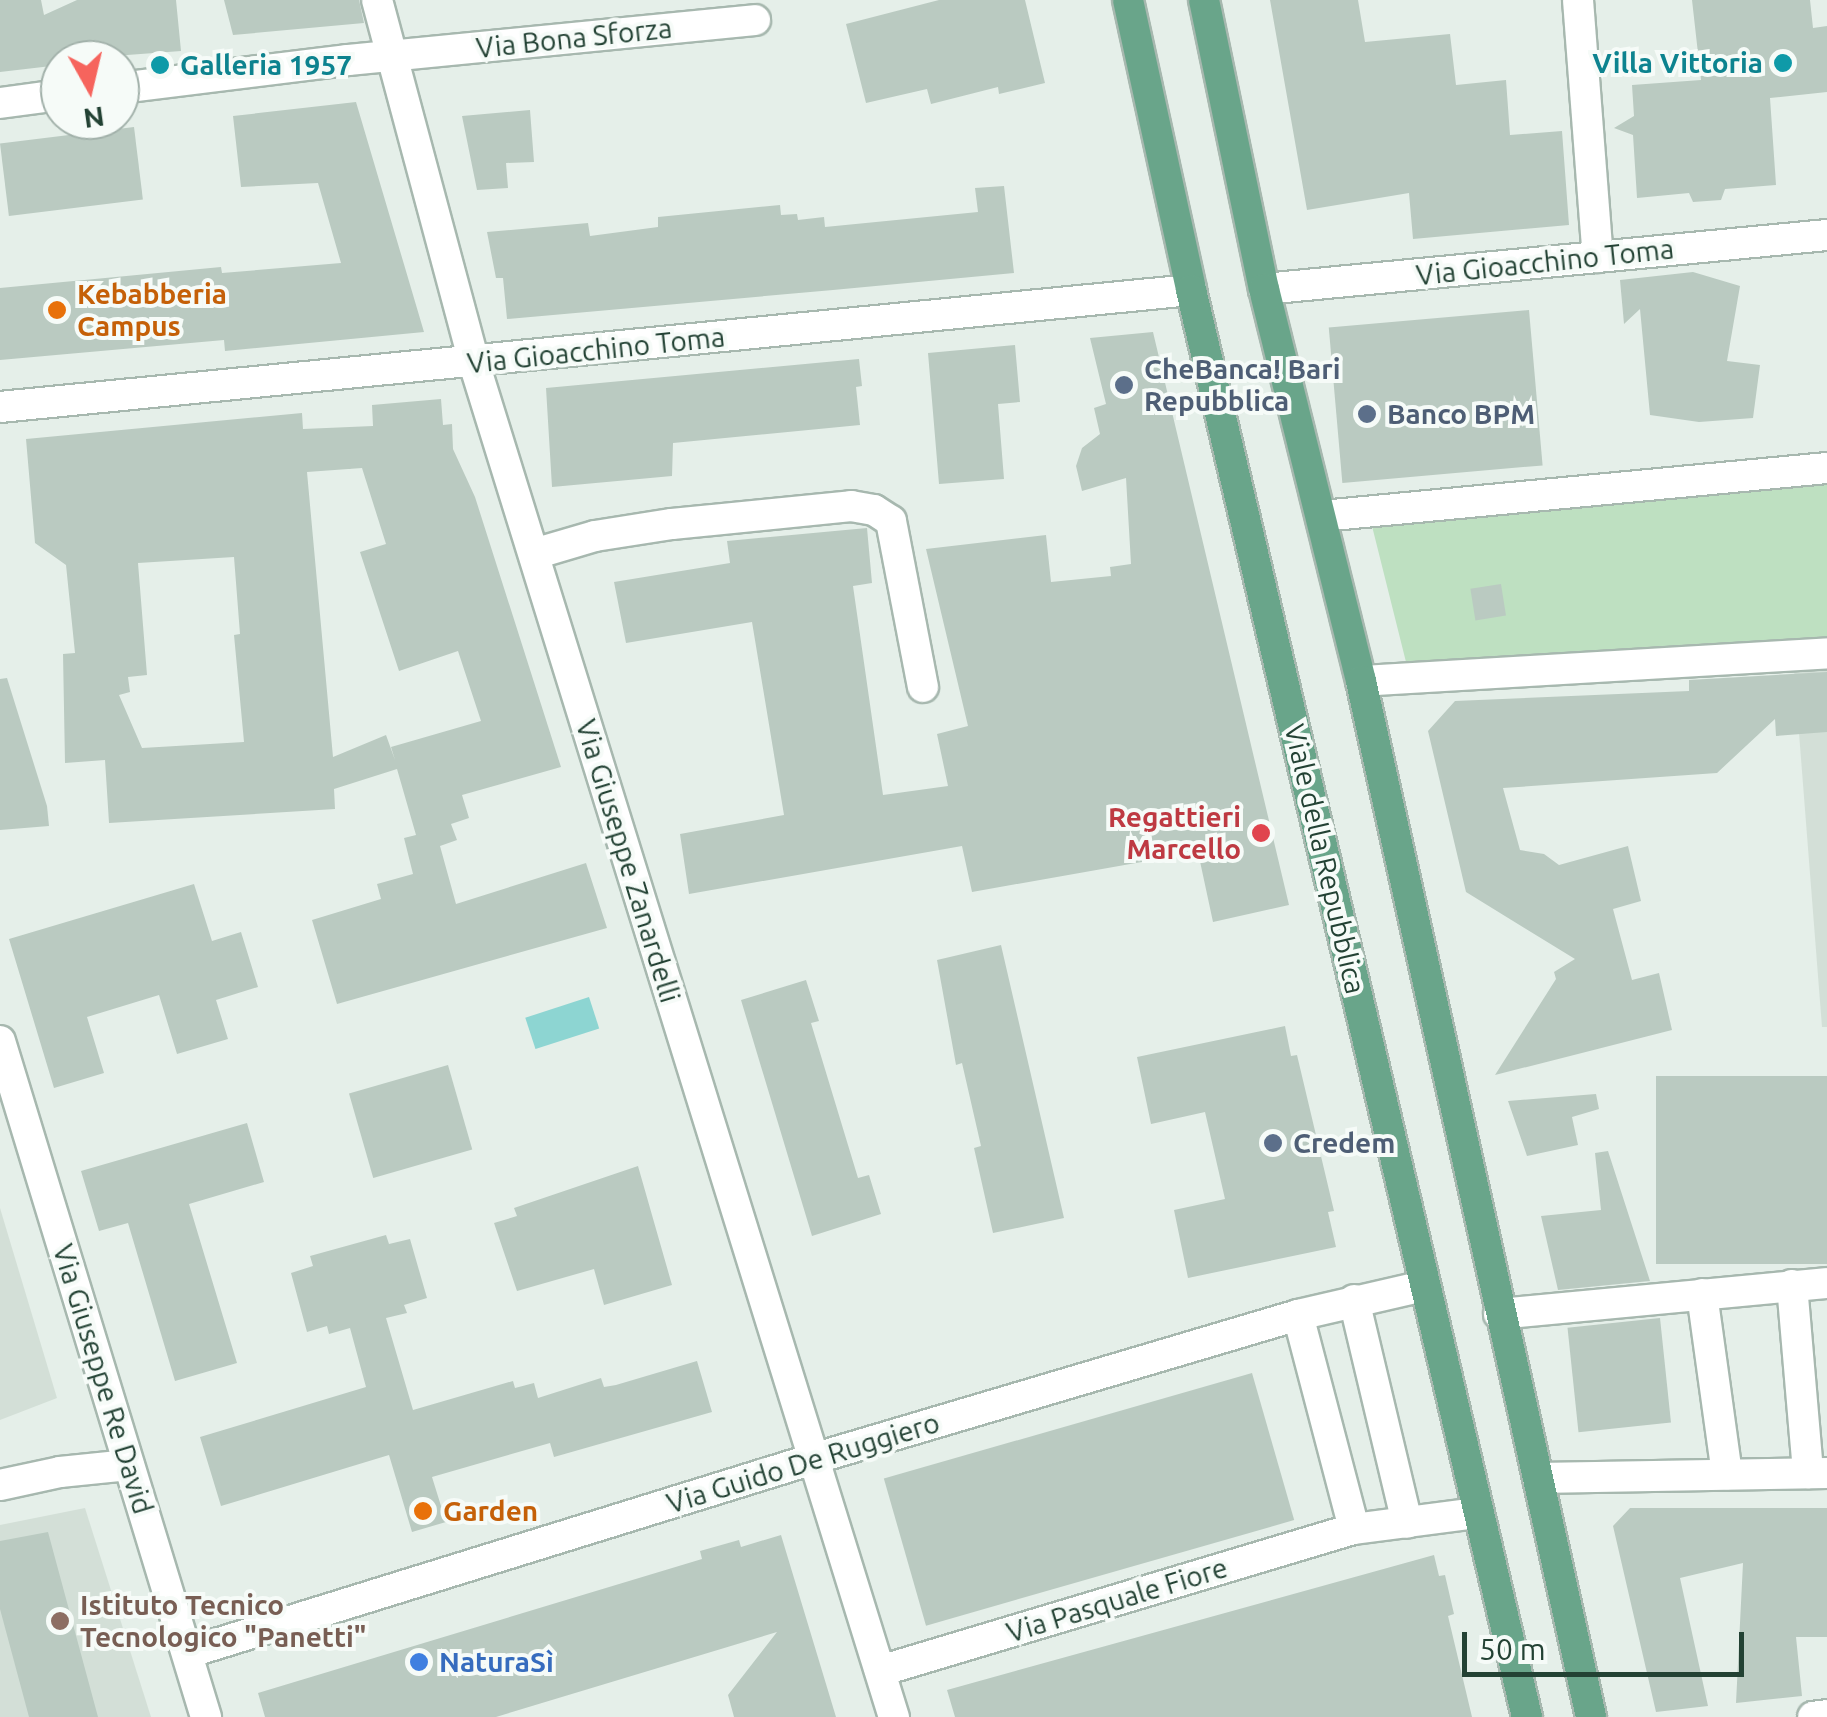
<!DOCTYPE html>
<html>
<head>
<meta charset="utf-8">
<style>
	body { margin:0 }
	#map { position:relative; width:1827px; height:1717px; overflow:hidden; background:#e5efe9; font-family:Ubuntu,sans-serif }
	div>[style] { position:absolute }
	.built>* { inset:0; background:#d3dfd7 }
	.green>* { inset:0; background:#bee0c1 }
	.water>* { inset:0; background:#8dd5d2; transform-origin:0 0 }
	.building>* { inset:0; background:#bacac1; transform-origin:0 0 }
	.roads { filter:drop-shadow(2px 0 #a7b8af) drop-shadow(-2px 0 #a7b8af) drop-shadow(0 2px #a7b8af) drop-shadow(0 -2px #a7b8af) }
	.minor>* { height:30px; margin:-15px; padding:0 15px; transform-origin:15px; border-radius:15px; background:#fff }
	.major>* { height:30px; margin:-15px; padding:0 15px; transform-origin:15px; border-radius:15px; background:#69a58a }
	.dots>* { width:28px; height:28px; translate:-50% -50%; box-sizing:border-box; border:5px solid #f6fbf8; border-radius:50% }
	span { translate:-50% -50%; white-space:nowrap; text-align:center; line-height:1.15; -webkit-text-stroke:8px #f6fbf8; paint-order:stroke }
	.street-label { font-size:28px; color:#234234 }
	.culture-label { font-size:28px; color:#0d838f; font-weight:700 }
	.right { translate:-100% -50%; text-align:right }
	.left { translate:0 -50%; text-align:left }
	.food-label { font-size:28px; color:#c56008; font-weight:700 }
	.service-label { font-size:28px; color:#4e5e75; font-weight:700 }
	.health-label { font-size:28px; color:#be3a42; font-weight:700 }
	.education-label { font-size:28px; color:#785e54; font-weight:700 }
	.shop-label { font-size:28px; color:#366cbe; font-weight:700 }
	.north { position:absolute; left:40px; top:40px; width:100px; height:100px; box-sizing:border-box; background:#f6fbf8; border:2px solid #a2b1aa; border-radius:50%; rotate:172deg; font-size:28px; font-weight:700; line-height:40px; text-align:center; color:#234234 }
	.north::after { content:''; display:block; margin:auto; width:35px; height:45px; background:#f6645d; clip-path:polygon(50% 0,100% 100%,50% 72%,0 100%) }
	.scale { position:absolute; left:1462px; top:1632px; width:282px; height:45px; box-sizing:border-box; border:5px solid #234234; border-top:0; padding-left:12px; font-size:30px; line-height:35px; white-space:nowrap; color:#234234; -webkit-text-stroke:8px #f6fbf8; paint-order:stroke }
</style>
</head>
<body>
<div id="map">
	<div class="built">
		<div style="clip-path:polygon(1827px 666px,1827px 1027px,1822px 1027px,1794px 669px)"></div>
		<div style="clip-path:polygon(0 1208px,57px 1398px,0 1420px)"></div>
		<div style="clip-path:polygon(85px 1508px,151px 1717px,0 1717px,0 1525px)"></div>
	</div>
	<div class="green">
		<div style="clip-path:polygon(1827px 478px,1827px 644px,1407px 666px,1371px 522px)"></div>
	</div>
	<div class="water">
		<div style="left:589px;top:997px;width:33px;height:67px;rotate:72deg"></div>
	</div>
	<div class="building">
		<div style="clip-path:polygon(0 0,41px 0,44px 15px,77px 0,176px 0,181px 51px,60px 60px,60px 65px,0 72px)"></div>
		<div style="clip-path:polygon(224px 0,359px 0,364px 23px,233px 35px)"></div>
		<div style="clip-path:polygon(939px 0,1025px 0,1045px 83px,999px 94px,998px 87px,931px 104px,927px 89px,866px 103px,846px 24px)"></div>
		<div style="clip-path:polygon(1270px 0,1358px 0,1365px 42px,1450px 34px,1456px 85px,1506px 80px,1510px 135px,1562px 131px,1569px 225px,1413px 239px,1409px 193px,1307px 210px)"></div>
		<div style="clip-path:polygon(1692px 0,1810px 0,1813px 28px,1827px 26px,1827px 92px,1770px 98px,1776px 185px,1725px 189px,1721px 200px,1693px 202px,1689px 193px,1637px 198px,1633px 135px,1614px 128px,1634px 116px,1632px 85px,1701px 80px)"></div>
		<div style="clip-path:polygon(356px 102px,424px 332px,225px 351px,224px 340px,0 360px,0 288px,221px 267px,222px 273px,341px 263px,318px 183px,241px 187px,233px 116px)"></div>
		<div style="clip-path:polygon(530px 110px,534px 162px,506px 163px,508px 188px,477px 190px,462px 116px)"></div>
		<div style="left:134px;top:127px;width:73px;height:135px;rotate:83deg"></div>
		<div style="clip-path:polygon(1004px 186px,1014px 273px,833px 290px,507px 319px,503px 278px,496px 278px,487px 232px,588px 223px,590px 236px,658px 227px,658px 217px,780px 205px,781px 215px,797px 214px,798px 220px,824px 217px,825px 227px,978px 212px,975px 188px)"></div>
		<div style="clip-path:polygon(1693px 272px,1740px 286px,1727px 361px,1760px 365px,1753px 418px,1699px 422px,1650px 415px,1640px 309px,1624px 324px,1620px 280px)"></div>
		<div style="left:1529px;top:310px;width:156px;height:201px;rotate:85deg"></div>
		<div style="clip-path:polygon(1153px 332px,1289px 905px,1213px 922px,1198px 852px,972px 892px,962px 846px,689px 894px,680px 834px,784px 815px,752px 622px,626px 643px,614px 582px,730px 563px,727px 541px,867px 528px,872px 583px,853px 586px,883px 795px,948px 786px,937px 734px,968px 726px,926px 549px,1046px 535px,1051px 582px,1111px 576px,1110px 567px,1131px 564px,1126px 478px,1082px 491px,1076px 466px,1082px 448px,1100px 434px,1094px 408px,1106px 404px,1090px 338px)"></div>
		<div style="clip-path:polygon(1015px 345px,1020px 402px,998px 404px,1004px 479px,939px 484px,928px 353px)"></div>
		<div style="clip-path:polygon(859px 359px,862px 386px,856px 387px,860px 425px,673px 443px,672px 476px,552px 487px,546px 388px)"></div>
		<div style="clip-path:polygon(evenodd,441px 399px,443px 425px,452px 424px,453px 449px,475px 497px,561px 767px,462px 795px,469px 818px,451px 824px,457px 840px,440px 846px,456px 904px,586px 863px,607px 928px,337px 1004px,312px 920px,381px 899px,377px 884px,413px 874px,404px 838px,416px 835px,397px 769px,334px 789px,335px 809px,109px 823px,105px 760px,65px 763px,63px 654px,75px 653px,66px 565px,35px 543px,26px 439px,302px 413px,303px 429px,373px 426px,372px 405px,441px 399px,362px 468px,386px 544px,360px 552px,399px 671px,458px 651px,481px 721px,391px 747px,395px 760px,386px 735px,333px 757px,307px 472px,362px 468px,441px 399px,234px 557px,240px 634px,234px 635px,244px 742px,142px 748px,119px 695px,130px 692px,128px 677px,147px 675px,138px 563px,234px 557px)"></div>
		<div style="left:1501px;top:584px;width:32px;height:31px;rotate:81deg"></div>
		<div style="clip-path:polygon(1827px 672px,1827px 732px,1776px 736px,1775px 719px,1717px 773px,1503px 788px,1520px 850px,1544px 854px,1559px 865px,1628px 846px,1641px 901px,1613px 909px,1632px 980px,1659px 973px,1672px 1030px,1495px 1075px,1556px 979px,1554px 972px,1575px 959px,1466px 892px,1428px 731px,1455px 701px,1689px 691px,1689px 680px)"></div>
		<div style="clip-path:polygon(7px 678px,47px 806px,49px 826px,0 830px,0 679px)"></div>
		<div style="clip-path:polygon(194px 884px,212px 941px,241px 932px,258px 987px,216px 1000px,228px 1039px,177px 1054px,159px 995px,87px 1017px,104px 1073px,54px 1088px,9px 939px)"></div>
		<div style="clip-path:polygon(1001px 945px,1064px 1218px,993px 1233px,974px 1148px,981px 1146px,962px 1063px,956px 1065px,937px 960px)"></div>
		<div style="clip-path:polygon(806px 980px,819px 1021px,811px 1023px,858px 1178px,869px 1175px,881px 1214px,812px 1236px,741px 1000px)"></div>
		<div style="clip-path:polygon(1285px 1026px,1291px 1056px,1297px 1055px,1334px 1211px,1328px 1212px,1336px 1247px,1188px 1278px,1174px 1210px,1225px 1199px,1205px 1112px,1151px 1124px,1137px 1057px)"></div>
		<div style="left:448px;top:1065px;width:88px;height:103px;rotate:74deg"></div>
		<div style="left:1827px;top:1076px;width:188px;height:171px;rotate:90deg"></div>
		<div style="clip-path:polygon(1596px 1094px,1599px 1109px,1572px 1117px,1578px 1145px,1527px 1156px,1508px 1101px)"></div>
		<div style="clip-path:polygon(247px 1123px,264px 1182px,189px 1204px,237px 1363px,175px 1381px,128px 1223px,99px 1231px,81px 1171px)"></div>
		<div style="clip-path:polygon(1608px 1151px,1650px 1281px,1558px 1290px,1541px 1216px,1601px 1210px,1595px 1153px)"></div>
		<div style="clip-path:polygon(638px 1166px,672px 1285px,604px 1305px,594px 1269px,517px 1291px,494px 1223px,517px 1216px,514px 1208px)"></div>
		<div style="clip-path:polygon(386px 1235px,389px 1244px,410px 1239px,427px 1298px,404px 1305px,407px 1313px,386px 1318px,413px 1410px,513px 1381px,515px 1388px,534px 1383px,538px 1398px,601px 1378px,604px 1387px,616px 1385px,697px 1361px,712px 1412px,554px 1457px,550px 1443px,432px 1477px,446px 1522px,412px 1532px,389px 1455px,221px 1506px,200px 1437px,366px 1387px,350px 1328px,329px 1334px,327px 1326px,307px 1332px,291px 1273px,313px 1266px,310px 1256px)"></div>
		<div style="left:1660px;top:1318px;width:105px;height:93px;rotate:84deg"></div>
		<div style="left:1252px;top:1373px;width:153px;height:383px;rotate:74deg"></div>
		<div style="clip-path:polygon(1630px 1508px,1827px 1508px,1827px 1637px,1796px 1637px,1802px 1696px,1736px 1703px,1743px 1563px,1680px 1578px,1708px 1706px,1656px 1712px,1613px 1526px)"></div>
		<div style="clip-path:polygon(48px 1532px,98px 1717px,29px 1717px,0 1609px,0 1541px)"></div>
		<div style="clip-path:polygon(781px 1535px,836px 1717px,734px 1717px,728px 1695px,777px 1632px,496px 1717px,265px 1717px,258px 1693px,702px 1559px,700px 1551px,739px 1540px,741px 1547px)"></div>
		<div style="clip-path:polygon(1434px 1555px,1439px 1576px,1445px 1575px,1454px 1614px,1448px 1616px,1472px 1717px,955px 1717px,947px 1690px)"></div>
	</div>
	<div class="roads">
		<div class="minor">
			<div style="left:377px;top:0;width:376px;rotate:75deg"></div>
			<div style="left:474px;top:363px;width:1418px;rotate:72.77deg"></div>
			<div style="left:1578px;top:0;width:258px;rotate:85.6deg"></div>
			<div style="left:120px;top:88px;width:230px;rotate:-7deg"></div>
			<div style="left:348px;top:60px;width:409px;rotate:-5.6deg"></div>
			<div style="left:0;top:103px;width:61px;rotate:-7.6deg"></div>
			<div style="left:1264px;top:289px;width:566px;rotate:-5.48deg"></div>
			<div style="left:0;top:407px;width:1197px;rotate:-5.61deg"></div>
			<div style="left:1322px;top:516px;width:507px;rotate:-5.43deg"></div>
			<div style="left:534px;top:554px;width:64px;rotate:-16.4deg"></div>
			<div style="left:595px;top:536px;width:78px;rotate:-8.9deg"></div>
			<div style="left:672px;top:524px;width:180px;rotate:-5.7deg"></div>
			<div style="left:851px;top:506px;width:23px;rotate:10deg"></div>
			<div style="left:874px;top:510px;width:20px;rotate:33deg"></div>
			<div style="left:891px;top:521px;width:169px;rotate:79.1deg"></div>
			<div style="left:1361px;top:681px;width:467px;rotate:-3.4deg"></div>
			<div style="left:0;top:1041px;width:707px;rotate:73.05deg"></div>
			<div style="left:1792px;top:1285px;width:189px;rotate:85.1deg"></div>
			<div style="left:1702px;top:1294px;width:182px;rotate:82.1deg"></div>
			<div style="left:1354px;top:1300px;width:229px;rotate:76.6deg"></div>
			<div style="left:1499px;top:1314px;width:329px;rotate:-5.4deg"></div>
			<div style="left:1298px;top:1315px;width:221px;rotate:75.3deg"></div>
			<div style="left:1538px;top:1478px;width:289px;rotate:-1deg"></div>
			<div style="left:0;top:1485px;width:61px;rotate:-12.2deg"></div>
			<div style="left:60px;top:1472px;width:69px;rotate:-5.8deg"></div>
			<div style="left:187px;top:1653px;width:659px;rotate:-17.22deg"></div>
			<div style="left:816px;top:1458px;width:503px;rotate:-16.52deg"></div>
			<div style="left:1298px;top:1315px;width:129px;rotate:-13deg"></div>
			<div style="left:880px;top:1671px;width:495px;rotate:-16.7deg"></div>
			<div style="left:1354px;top:1529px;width:125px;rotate:-7.4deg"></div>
			<div style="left:1813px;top:1717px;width:14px;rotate:-8deg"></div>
		</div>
		<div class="major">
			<div style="left:1128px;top:0;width:297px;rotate:77.7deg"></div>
			<div style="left:1191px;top:290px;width:1466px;rotate:76.75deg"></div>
			<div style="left:1204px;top:0;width:295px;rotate:78.3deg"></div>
			<div style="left:1264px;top:289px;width:404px;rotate:76.1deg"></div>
			<div style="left:1361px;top:681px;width:1061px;rotate:77.48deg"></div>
		</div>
	</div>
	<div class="dots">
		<div style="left:1783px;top:63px;background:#0f9aa8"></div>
		<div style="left:160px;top:65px;background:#0f9aa8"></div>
		<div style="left:57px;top:310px;background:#e8710a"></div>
		<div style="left:1124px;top:385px;background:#5c6f8a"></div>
		<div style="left:1367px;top:414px;background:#5c6f8a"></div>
		<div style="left:1261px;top:833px;background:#e0444e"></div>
		<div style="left:1273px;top:1143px;background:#5c6f8a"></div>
		<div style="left:423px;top:1511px;background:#e8710a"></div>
		<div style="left:60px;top:1621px;background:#8d6e63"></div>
		<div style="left:419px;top:1662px;background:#3f7fe0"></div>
	</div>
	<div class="street-label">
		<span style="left:574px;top:38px;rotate:-6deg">Via Bona Sforza</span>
		<span style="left:1545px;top:262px;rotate:-6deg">Via Gioacchino Toma</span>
		<span style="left:596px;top:350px;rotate:-6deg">Via Gioacchino Toma</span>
		<span style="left:1325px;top:859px;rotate:77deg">Viale della Repubblica</span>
		<span style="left:628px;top:861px;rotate:73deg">Via Giuseppe Zanardelli</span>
		<span style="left:103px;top:1379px;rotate:73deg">Via Giuseppe Re David</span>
		<span style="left:803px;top:1463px;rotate:-17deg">Via Guido De Ruggiero</span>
		<span style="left:1117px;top:1600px;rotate:-17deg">Via Pasquale Fiore</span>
	</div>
	<div class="culture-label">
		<span class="right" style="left:1763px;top:63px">Villa Vittoria</span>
		<span class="left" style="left:180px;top:65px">Galleria 1957</span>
	</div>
	<div class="food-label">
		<span class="left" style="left:77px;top:310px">Kebabberia<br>Campus</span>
		<span class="left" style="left:443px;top:1511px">Garden</span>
	</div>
	<div class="service-label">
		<span class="left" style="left:1144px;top:385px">CheBanca! Bari<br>Repubblica</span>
		<span class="left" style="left:1387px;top:414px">Banco BPM</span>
		<span class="left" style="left:1293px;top:1143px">Credem</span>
	</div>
	<div class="health-label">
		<span class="right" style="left:1241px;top:833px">Regattieri<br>Marcello</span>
	</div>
	<div class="education-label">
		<span class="left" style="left:80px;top:1621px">Istituto Tecnico<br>Tecnologico "Panetti"</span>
	</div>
	<div class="shop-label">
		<span class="left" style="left:439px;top:1662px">NaturaSì</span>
	</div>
	<div class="north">N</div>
	<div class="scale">50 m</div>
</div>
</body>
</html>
